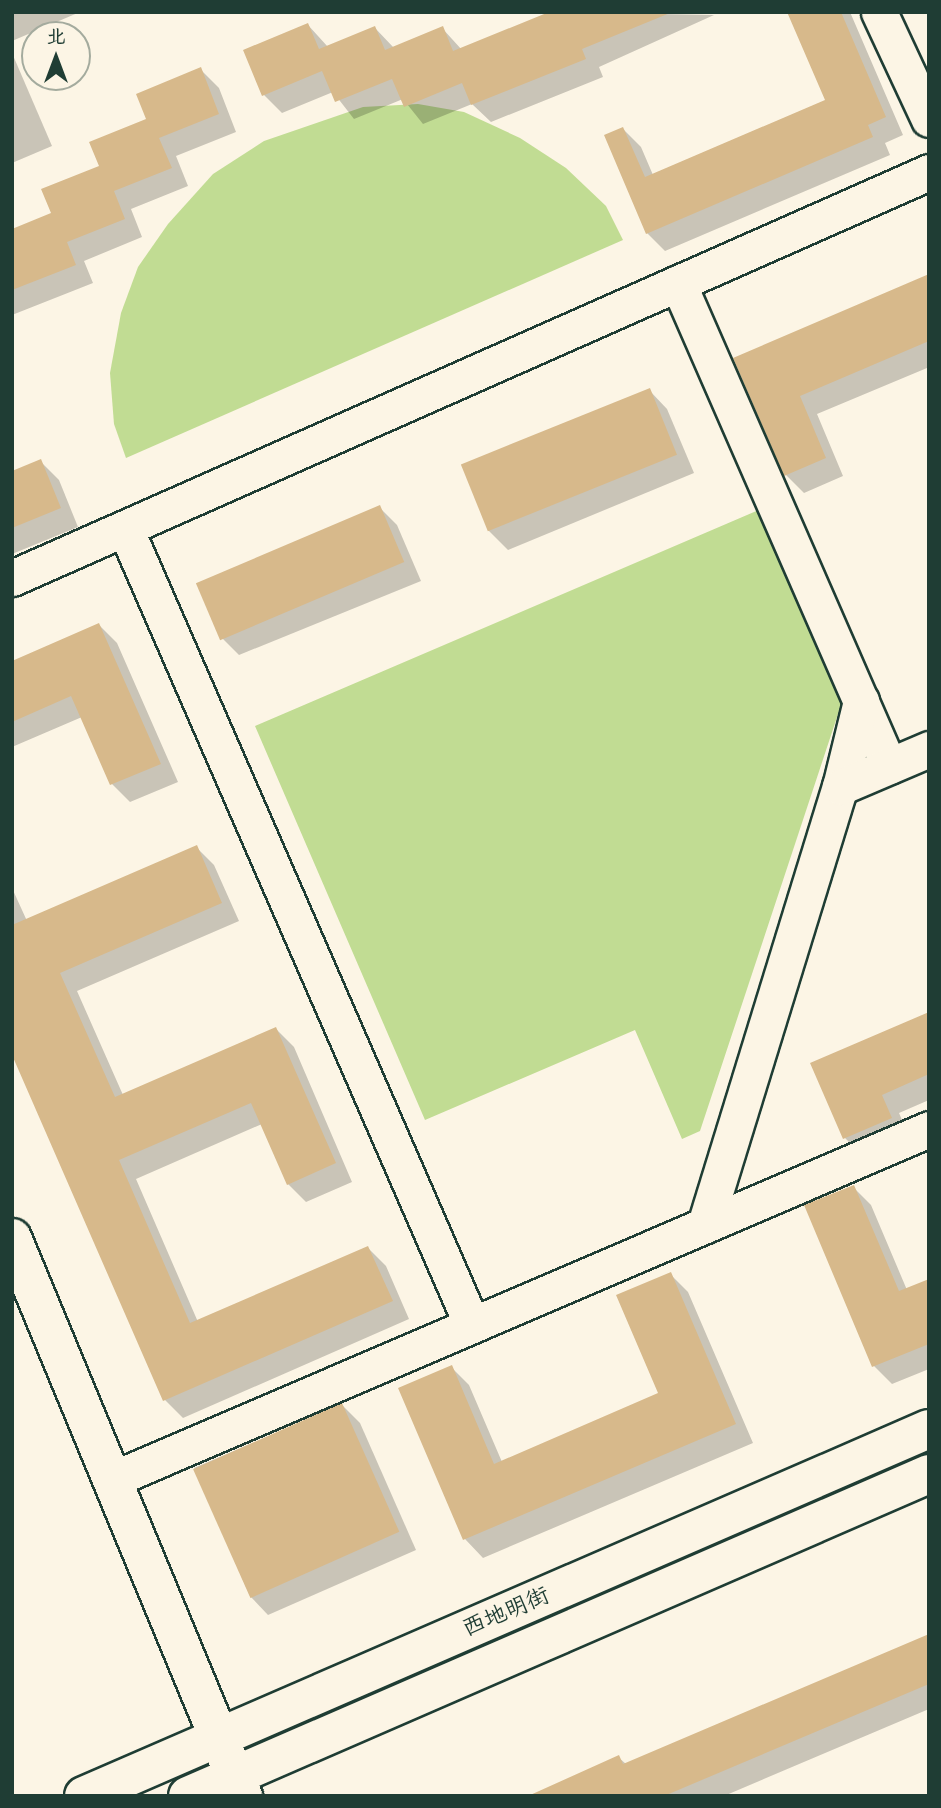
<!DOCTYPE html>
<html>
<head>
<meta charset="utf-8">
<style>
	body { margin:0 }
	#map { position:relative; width:941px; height:1808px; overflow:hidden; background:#fcf5e5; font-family:"Comic Neue","LXGW WenKai TC",sans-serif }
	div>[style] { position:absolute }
	.green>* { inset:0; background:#c1dc93 }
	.shadow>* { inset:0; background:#0003 }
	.building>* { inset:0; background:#d7b98b; transform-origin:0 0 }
	.roads { filter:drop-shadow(2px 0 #1f3d34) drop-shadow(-2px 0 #1f3d34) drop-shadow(0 2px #1f3d34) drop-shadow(0 -2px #1f3d34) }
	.minor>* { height:35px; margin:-17.5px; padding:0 17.5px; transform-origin:17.5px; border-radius:17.5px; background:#fcf5e5 }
	.tertiary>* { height:38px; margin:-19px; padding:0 19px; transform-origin:19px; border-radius:19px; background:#fcf5e5 }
	.primary>* { height:38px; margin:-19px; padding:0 19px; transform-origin:19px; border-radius:19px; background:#fcf5e5 }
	span { translate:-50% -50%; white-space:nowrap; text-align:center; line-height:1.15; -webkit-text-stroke:5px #fcf5e5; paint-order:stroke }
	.street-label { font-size:23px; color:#1f3d34 }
	.frame { position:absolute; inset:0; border:14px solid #1f3d34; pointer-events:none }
	.north { position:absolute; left:21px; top:21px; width:70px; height:70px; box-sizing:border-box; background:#fcf5e5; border:2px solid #a4ab9e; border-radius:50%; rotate:0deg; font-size:19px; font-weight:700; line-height:28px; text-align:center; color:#1f3d34 }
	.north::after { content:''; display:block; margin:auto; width:24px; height:32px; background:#1f3d34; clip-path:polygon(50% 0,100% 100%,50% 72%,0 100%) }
</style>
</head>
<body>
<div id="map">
	<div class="green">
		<div style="clip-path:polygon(418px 104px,464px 112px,520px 138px,566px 168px,606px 206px,623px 240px,126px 458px,114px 424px,110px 373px,121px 313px,138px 267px,168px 224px,213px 174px,264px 141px,363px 107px)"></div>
		<div style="clip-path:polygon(761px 509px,843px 699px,700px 1131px,682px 1139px,635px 1030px,425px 1120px,255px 726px)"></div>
	</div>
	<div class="shadow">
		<div style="clip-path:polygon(12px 12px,80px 12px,12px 41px)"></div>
		<div style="clip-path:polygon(554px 12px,714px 15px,599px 67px,603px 77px,491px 122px,472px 104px,423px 124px,403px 99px,354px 119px,333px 92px,282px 113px,264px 95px,308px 25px,328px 47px,375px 28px,394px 48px,442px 28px,462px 50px)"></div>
		<div style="clip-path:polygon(790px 12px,850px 12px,903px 135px,885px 143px,890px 155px,665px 251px,647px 233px,623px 129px,641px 147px,653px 175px,827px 101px)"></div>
		<div style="clip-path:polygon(12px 53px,52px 146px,12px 163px)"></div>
		<div style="clip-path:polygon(200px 69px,219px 88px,236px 132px,176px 156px,188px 186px,131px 209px,142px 237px,84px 261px,93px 283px,12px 315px,12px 231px,54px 214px)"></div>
		<div style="clip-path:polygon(929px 276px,929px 373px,927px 368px,817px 414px,843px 476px,804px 493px,786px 475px,735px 359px)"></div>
		<div style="clip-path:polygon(649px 390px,667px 409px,694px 473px,508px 550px,489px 531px,463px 467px)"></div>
		<div style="clip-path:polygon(41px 462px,59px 480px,78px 527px,12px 554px,12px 473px)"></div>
		<div style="clip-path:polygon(379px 507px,397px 525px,421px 581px,239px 655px,221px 637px)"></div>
		<div style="clip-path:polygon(99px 625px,117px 643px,178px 782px,130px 802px,112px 784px,82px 717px,12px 747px,12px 663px)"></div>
		<div style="clip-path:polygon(196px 847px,214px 865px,239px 921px,77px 991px,123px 1095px,276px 1029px,294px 1047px,352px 1182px,306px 1202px,288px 1184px,262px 1124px,136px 1179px,198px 1322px,368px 1248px,386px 1266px,409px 1319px,183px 1418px,165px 1400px,12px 1051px,12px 888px,27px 921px)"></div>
		<div style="clip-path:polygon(929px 1014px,929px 1100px,899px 1113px,909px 1136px,863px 1156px,845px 1138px)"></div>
		<div style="clip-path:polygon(853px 1187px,871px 1205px,907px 1290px,929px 1281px,929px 1369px,892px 1384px,874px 1366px)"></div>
		<div style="clip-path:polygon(670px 1274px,688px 1292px,753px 1443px,483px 1558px,465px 1539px,400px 1389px,451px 1367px,469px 1385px,502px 1462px,661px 1394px)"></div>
		<div style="clip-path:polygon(342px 1405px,360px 1423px,416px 1550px,268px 1615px,250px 1596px,194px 1468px)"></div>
		<div style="clip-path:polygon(929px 1636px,929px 1709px,724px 1796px,532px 1796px,618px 1757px,626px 1764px)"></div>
	</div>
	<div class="building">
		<div style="clip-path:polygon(549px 12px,670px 13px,582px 49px,586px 59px,471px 105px,462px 83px,404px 107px,392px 79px,335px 102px,322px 71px,262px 96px,243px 50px,308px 23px,319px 49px,375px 26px,385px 50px,443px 26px,453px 51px)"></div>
		<div style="clip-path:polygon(787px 12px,841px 12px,886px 117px,868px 125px,873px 137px,646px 234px,604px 135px,623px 127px,645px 177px,825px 100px)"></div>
		<div style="clip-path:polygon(201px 67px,219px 114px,159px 138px,172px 168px,114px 191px,125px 219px,67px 242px,76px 265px,12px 290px,12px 229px,51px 213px,41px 189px,99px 166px,89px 142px,146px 119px,136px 94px)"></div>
		<div style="clip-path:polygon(929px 274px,929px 341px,800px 396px,826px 458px,784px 476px,733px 358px)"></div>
		<div style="left:650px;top:388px;width:72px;height:204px;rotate:68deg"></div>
		<div style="clip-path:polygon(41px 459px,61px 508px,12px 528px,12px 471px)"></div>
		<div style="left:380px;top:505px;width:62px;height:200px;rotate:67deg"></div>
		<div style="clip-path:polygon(99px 623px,161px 764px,110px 785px,71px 696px,12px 722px,12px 661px)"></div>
		<div style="clip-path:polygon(197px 845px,222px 903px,60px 973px,115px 1097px,276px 1027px,336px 1163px,287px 1185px,251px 1103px,119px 1160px,190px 1323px,368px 1246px,393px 1301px,163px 1401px,12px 1055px,12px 925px)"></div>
		<div style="clip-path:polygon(929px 1012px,929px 1074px,882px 1095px,892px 1118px,843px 1139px,810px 1063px)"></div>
		<div style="clip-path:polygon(854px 1185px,899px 1291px,929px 1279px,929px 1344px,872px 1367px,804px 1205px)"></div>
		<div style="clip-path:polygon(671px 1272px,736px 1424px,463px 1540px,398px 1388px,452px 1365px,494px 1464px,658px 1393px,616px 1295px)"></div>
		<div style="left:342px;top:1403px;width:141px;height:163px;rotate:66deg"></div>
		<div style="clip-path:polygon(929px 1634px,929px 1684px,664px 1796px,528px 1796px,619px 1755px,623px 1764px)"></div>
	</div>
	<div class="roads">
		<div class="minor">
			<div style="left:879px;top:12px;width:118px;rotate:65deg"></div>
			<div style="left:678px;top:283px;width:527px;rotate:66.4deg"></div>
			<div style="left:125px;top:528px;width:869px;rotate:66.47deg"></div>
			<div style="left:12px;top:578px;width:1003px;rotate:-23.88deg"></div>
			<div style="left:840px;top:787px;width:89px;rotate:-76.3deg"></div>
			<div style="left:705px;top:1225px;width:458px;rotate:-72.9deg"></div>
			<div style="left:840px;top:787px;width:97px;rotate:-23.1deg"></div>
			<div style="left:111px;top:1480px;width:890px;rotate:-23.22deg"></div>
		</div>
		<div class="tertiary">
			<div style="left:12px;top:1238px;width:604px;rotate:67.51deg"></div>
		</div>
		<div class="primary">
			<div style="left:84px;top:1796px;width:921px;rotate:-23.48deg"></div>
			<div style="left:188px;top:1796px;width:808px;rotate:-23.49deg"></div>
		</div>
	</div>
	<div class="street-label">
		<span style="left:506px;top:1612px;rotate:-23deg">西地明街</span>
	</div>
	<div class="frame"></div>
	<div class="north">北</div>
</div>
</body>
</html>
